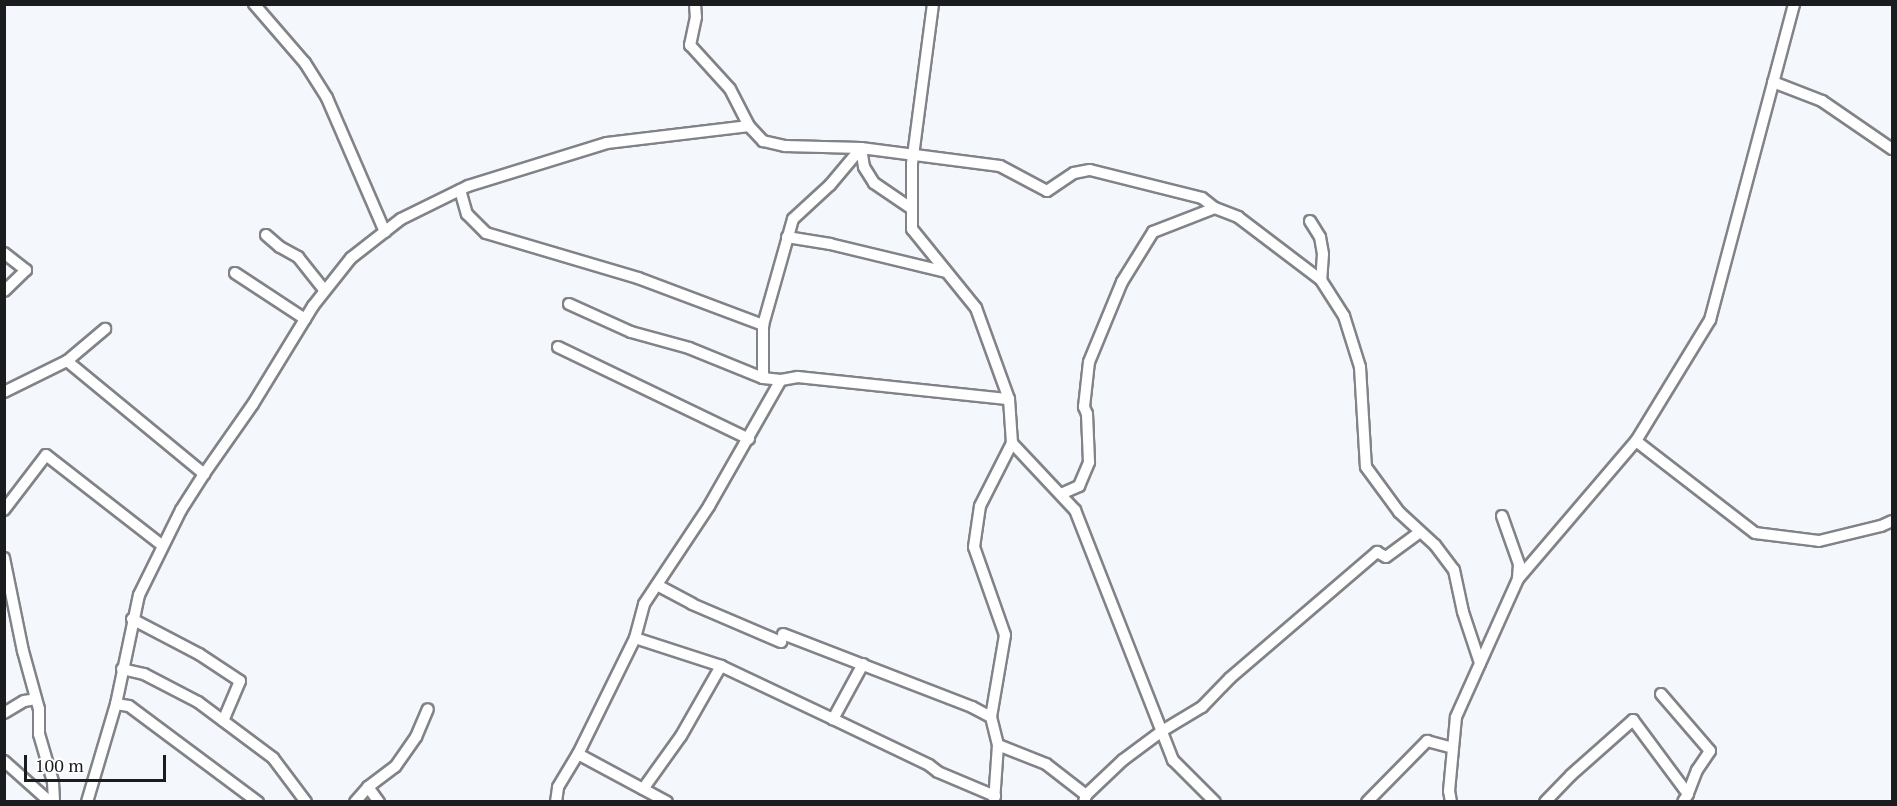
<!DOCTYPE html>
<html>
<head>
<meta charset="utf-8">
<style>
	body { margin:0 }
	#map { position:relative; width:1897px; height:806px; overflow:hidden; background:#f4f7fc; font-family:"PT Serif",serif }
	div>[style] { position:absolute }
	.roads { filter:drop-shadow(2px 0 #818388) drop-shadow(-2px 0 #818388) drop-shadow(0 2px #818388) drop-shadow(0 -2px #818388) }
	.minor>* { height:10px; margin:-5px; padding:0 5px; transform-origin:5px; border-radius:5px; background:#fff }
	span { translate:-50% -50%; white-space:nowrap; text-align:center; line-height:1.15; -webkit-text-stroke:6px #fff; paint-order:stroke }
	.frame { position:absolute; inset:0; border:6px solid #1b1c1e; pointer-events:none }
	.scale { position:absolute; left:24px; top:755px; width:142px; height:27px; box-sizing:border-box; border:3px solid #1b1c1e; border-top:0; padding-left:8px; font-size:18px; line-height:21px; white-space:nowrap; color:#1b1c1e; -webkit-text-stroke:4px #fff; paint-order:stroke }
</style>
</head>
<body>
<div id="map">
	<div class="roads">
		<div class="minor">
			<div style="left:254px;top:4px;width:78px;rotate:49.2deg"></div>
			<div style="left:305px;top:63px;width:41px;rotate:57.8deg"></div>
			<div style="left:327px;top:98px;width:146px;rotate:66.6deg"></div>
			<div style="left:695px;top:4px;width:13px;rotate:86deg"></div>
			<div style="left:696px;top:17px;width:29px;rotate:102deg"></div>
			<div style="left:690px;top:45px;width:59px;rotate:47.7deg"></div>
			<div style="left:730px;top:89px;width:42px;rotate:62.8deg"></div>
			<div style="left:749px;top:126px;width:21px;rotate:47deg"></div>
			<div style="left:763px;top:141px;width:23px;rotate:13deg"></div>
			<div style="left:785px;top:146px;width:76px;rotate:1.5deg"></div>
			<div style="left:861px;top:148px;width:140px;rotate:7.4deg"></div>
			<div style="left:1000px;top:166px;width:53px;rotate:28deg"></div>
			<div style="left:1047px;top:191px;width:32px;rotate:-34deg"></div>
			<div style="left:1074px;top:173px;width:16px;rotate:-11deg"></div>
			<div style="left:1090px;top:170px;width:115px;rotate:14deg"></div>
			<div style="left:1202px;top:198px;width:16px;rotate:38deg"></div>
			<div style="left:933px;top:4px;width:161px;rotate:97.5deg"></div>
			<div style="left:912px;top:164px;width:65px;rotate:90deg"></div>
			<div style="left:912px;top:229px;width:102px;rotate:51deg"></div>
			<div style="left:976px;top:308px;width:97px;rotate:70.1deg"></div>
			<div style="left:1009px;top:399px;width:44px;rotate:86.1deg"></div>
			<div style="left:1012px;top:443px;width:92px;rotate:46.8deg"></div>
			<div style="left:1075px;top:510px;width:269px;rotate:68.6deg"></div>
			<div style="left:1173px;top:760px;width:59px;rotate:45deg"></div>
			<div style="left:1773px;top:82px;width:53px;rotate:21.2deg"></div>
			<div style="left:1822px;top:101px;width:85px;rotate:34.4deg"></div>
			<div style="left:460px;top:190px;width:25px;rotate:74deg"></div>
			<div style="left:467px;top:214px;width:27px;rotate:45deg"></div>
			<div style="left:486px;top:233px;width:159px;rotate:16.5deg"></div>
			<div style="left:638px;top:278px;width:134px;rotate:20.6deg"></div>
			<div style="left:1310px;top:221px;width:19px;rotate:58deg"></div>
			<div style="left:1320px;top:237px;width:17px;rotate:80deg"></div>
			<div style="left:1323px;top:254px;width:26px;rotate:94deg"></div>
			<div style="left:1321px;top:280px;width:43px;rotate:57.4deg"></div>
			<div style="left:1344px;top:316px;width:53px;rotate:72.6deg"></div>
			<div style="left:1360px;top:367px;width:100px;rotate:86.6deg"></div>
			<div style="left:1366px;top:467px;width:56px;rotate:53.7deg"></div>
			<div style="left:1399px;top:512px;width:49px;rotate:42.5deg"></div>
			<div style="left:1435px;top:545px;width:31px;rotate:53deg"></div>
			<div style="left:1454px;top:570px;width:43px;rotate:77.9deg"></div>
			<div style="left:1463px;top:612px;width:54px;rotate:71.6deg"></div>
			<div style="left:266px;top:235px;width:18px;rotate:41deg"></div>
			<div style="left:280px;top:247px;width:21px;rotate:29deg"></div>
			<div style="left:298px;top:257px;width:43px;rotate:51.5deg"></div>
			<div style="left:787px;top:237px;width:44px;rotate:9.2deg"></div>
			<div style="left:830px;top:244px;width:119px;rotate:13.6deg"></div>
			<div style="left:4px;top:253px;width:28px;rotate:38deg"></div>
			<div style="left:26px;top:270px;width:30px;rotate:136deg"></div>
			<div style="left:235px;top:273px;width:84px;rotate:33.3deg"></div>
			<div style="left:569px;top:304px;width:68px;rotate:24.3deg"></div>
			<div style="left:631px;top:332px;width:60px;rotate:15.4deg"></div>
			<div style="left:689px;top:348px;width:80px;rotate:22.1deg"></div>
			<div style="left:763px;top:378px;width:18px;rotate:6deg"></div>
			<div style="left:558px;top:347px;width:212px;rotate:25.7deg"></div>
			<div style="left:67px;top:361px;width:178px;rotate:39.5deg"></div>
			<div style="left:763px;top:378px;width:53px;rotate:-90deg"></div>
			<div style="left:763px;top:325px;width:110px;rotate:-74.2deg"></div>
			<div style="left:793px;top:219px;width:50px;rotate:-42.6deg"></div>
			<div style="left:830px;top:185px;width:48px;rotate:-50deg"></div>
			<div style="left:861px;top:148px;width:19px;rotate:81deg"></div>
			<div style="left:864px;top:167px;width:19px;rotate:58deg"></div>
			<div style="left:874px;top:183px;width:46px;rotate:34.4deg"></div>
			<div style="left:4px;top:392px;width:70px;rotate:-26.2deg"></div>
			<div style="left:67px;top:361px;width:50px;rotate:-40.1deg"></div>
			<div style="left:1636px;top:441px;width:150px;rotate:37.7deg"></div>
			<div style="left:1755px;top:533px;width:64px;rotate:7.1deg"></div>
			<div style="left:1819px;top:541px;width:64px;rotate:-13.6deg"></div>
			<div style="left:1881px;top:526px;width:12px;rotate:-24deg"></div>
			<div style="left:1061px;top:494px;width:20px;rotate:-24deg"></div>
			<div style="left:1079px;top:486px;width:26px;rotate:-67deg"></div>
			<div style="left:1089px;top:462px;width:48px;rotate:-92.4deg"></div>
			<div style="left:1087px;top:414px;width:8px;rotate:-113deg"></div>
			<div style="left:1084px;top:407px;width:45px;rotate:-83.7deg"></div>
			<div style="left:1089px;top:362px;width:87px;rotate:-67.6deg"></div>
			<div style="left:1122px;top:282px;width:59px;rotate:-58.2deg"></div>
			<div style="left:1153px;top:232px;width:66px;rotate:-21.2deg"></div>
			<div style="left:1215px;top:208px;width:25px;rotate:21deg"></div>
			<div style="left:1238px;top:217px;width:104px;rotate:37.2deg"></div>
			<div style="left:4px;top:510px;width:69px;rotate:-52.6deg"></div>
			<div style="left:46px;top:455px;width:148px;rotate:37.9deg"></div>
			<div style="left:1502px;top:516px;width:51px;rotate:70.5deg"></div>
			<div style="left:1519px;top:564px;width:14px;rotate:94deg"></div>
			<div style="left:4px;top:558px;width:95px;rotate:78.5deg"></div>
			<div style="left:23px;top:651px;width:60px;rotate:74.6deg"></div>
			<div style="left:39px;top:709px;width:25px;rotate:90deg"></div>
			<div style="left:39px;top:734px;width:50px;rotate:73.7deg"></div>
			<div style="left:53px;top:782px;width:20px;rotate:87deg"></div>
			<div style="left:657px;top:585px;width:40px;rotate:28deg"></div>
			<div style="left:692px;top:604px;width:97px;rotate:23.1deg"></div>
			<div style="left:132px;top:619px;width:76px;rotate:27.6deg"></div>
			<div style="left:199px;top:654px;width:49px;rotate:33.4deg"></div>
			<div style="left:240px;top:681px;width:43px;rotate:113deg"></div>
			<div style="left:783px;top:634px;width:203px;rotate:21.1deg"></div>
			<div style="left:972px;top:707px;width:21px;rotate:28deg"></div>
			<div style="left:635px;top:638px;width:90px;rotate:18deg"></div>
			<div style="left:721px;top:666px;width:124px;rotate:25.3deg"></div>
			<div style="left:863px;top:664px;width:63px;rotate:118.6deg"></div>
			<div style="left:833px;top:719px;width:106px;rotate:25.6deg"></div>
			<div style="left:929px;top:765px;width:11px;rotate:38deg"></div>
			<div style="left:938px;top:772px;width:62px;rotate:22.8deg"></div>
			<div style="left:122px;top:669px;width:23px;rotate:13deg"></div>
			<div style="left:144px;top:674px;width:61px;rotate:27.4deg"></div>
			<div style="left:198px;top:702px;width:94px;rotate:36.7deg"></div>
			<div style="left:273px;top:758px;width:55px;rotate:53.1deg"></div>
			<div style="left:1661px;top:694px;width:75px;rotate:49.3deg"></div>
			<div style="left:1710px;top:751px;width:23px;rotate:124deg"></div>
			<div style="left:1697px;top:770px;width:26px;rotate:111deg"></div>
			<div style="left:116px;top:704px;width:13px;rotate:9deg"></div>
			<div style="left:129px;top:706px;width:161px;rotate:36.7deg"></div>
			<div style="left:4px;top:713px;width:23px;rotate:-31deg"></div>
			<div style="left:24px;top:701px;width:12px;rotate:-9deg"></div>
			<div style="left:998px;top:745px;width:52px;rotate:21.6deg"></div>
			<div style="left:1046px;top:764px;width:51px;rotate:37.8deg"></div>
			<div style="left:578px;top:754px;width:101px;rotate:28.3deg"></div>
			<div style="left:4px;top:761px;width:62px;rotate:41.7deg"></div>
			<div style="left:368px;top:787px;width:19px;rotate:54deg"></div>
			<div style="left:643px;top:789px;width:65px;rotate:-54.4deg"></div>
			<div style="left:681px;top:736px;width:81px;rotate:-60.3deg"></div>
			<div style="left:87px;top:802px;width:102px;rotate:-73.5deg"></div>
			<div style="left:116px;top:704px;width:111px;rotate:-78.1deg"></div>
			<div style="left:139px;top:595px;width:95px;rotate:-63.7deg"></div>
			<div style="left:181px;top:510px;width:43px;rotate:-57.4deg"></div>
			<div style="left:204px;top:474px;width:85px;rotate:-55deg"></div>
			<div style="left:253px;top:404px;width:115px;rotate:-58.5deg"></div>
			<div style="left:313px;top:306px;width:61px;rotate:-51.6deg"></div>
			<div style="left:351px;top:258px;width:63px;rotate:-38deg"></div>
			<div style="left:401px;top:219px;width:75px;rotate:-26.2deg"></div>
			<div style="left:468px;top:186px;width:145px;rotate:-17.2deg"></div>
			<div style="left:607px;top:143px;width:143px;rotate:-6.8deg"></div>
			<div style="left:355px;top:802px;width:20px;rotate:-49deg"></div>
			<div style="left:368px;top:787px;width:34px;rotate:-37deg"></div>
			<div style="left:395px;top:767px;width:37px;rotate:-55deg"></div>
			<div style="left:416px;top:737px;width:30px;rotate:-67deg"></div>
			<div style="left:556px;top:802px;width:15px;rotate:-82deg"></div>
			<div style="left:558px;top:787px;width:39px;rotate:-59deg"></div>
			<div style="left:578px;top:754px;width:129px;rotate:-63.8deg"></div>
			<div style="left:635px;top:638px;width:35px;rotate:-75deg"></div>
			<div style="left:644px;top:604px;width:118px;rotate:-56.4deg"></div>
			<div style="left:709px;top:506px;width:145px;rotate:-60.3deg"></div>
			<div style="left:781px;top:380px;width:17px;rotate:-10deg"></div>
			<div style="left:798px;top:377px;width:212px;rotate:6deg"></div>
			<div style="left:994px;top:802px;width:57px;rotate:-86deg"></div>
			<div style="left:998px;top:745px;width:29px;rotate:-104deg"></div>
			<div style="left:991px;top:717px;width:83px;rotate:-80.3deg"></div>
			<div style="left:1005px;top:635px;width:93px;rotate:-109.4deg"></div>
			<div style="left:974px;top:547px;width:41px;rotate:-81.7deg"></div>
			<div style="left:980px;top:506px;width:71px;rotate:-63.1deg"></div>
			<div style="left:1084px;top:802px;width:7px;rotate:-74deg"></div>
			<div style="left:1086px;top:795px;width:51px;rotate:-43.4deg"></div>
			<div style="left:1123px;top:760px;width:49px;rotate:-36.6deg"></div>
			<div style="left:1162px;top:731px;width:47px;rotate:-31deg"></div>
			<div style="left:1202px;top:707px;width:40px;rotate:-46deg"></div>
			<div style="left:1230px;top:678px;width:194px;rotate:-40.6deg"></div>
			<div style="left:1377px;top:552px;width:10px;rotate:29deg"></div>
			<div style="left:1386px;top:557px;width:42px;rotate:-36.3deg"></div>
			<div style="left:1367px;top:802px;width:86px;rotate:-45.5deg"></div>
			<div style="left:1427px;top:741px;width:27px;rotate:15deg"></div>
			<div style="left:1451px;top:802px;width:11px;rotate:-100deg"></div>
			<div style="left:1449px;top:791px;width:74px;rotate:-84.6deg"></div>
			<div style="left:1456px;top:717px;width:151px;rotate:-65.8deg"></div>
			<div style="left:1518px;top:579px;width:182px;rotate:-49.5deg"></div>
			<div style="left:1636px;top:441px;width:142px;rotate:-58.6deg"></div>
			<div style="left:1710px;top:320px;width:327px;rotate:-75.1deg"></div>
			<div style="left:1545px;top:802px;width:37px;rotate:-46deg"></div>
			<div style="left:1571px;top:775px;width:83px;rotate:-41.6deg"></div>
			<div style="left:1633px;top:720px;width:92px;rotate:53.4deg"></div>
			<div style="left:1688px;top:794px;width:9px;rotate:122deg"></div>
		</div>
	</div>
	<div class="frame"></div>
	<div class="scale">100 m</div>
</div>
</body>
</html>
